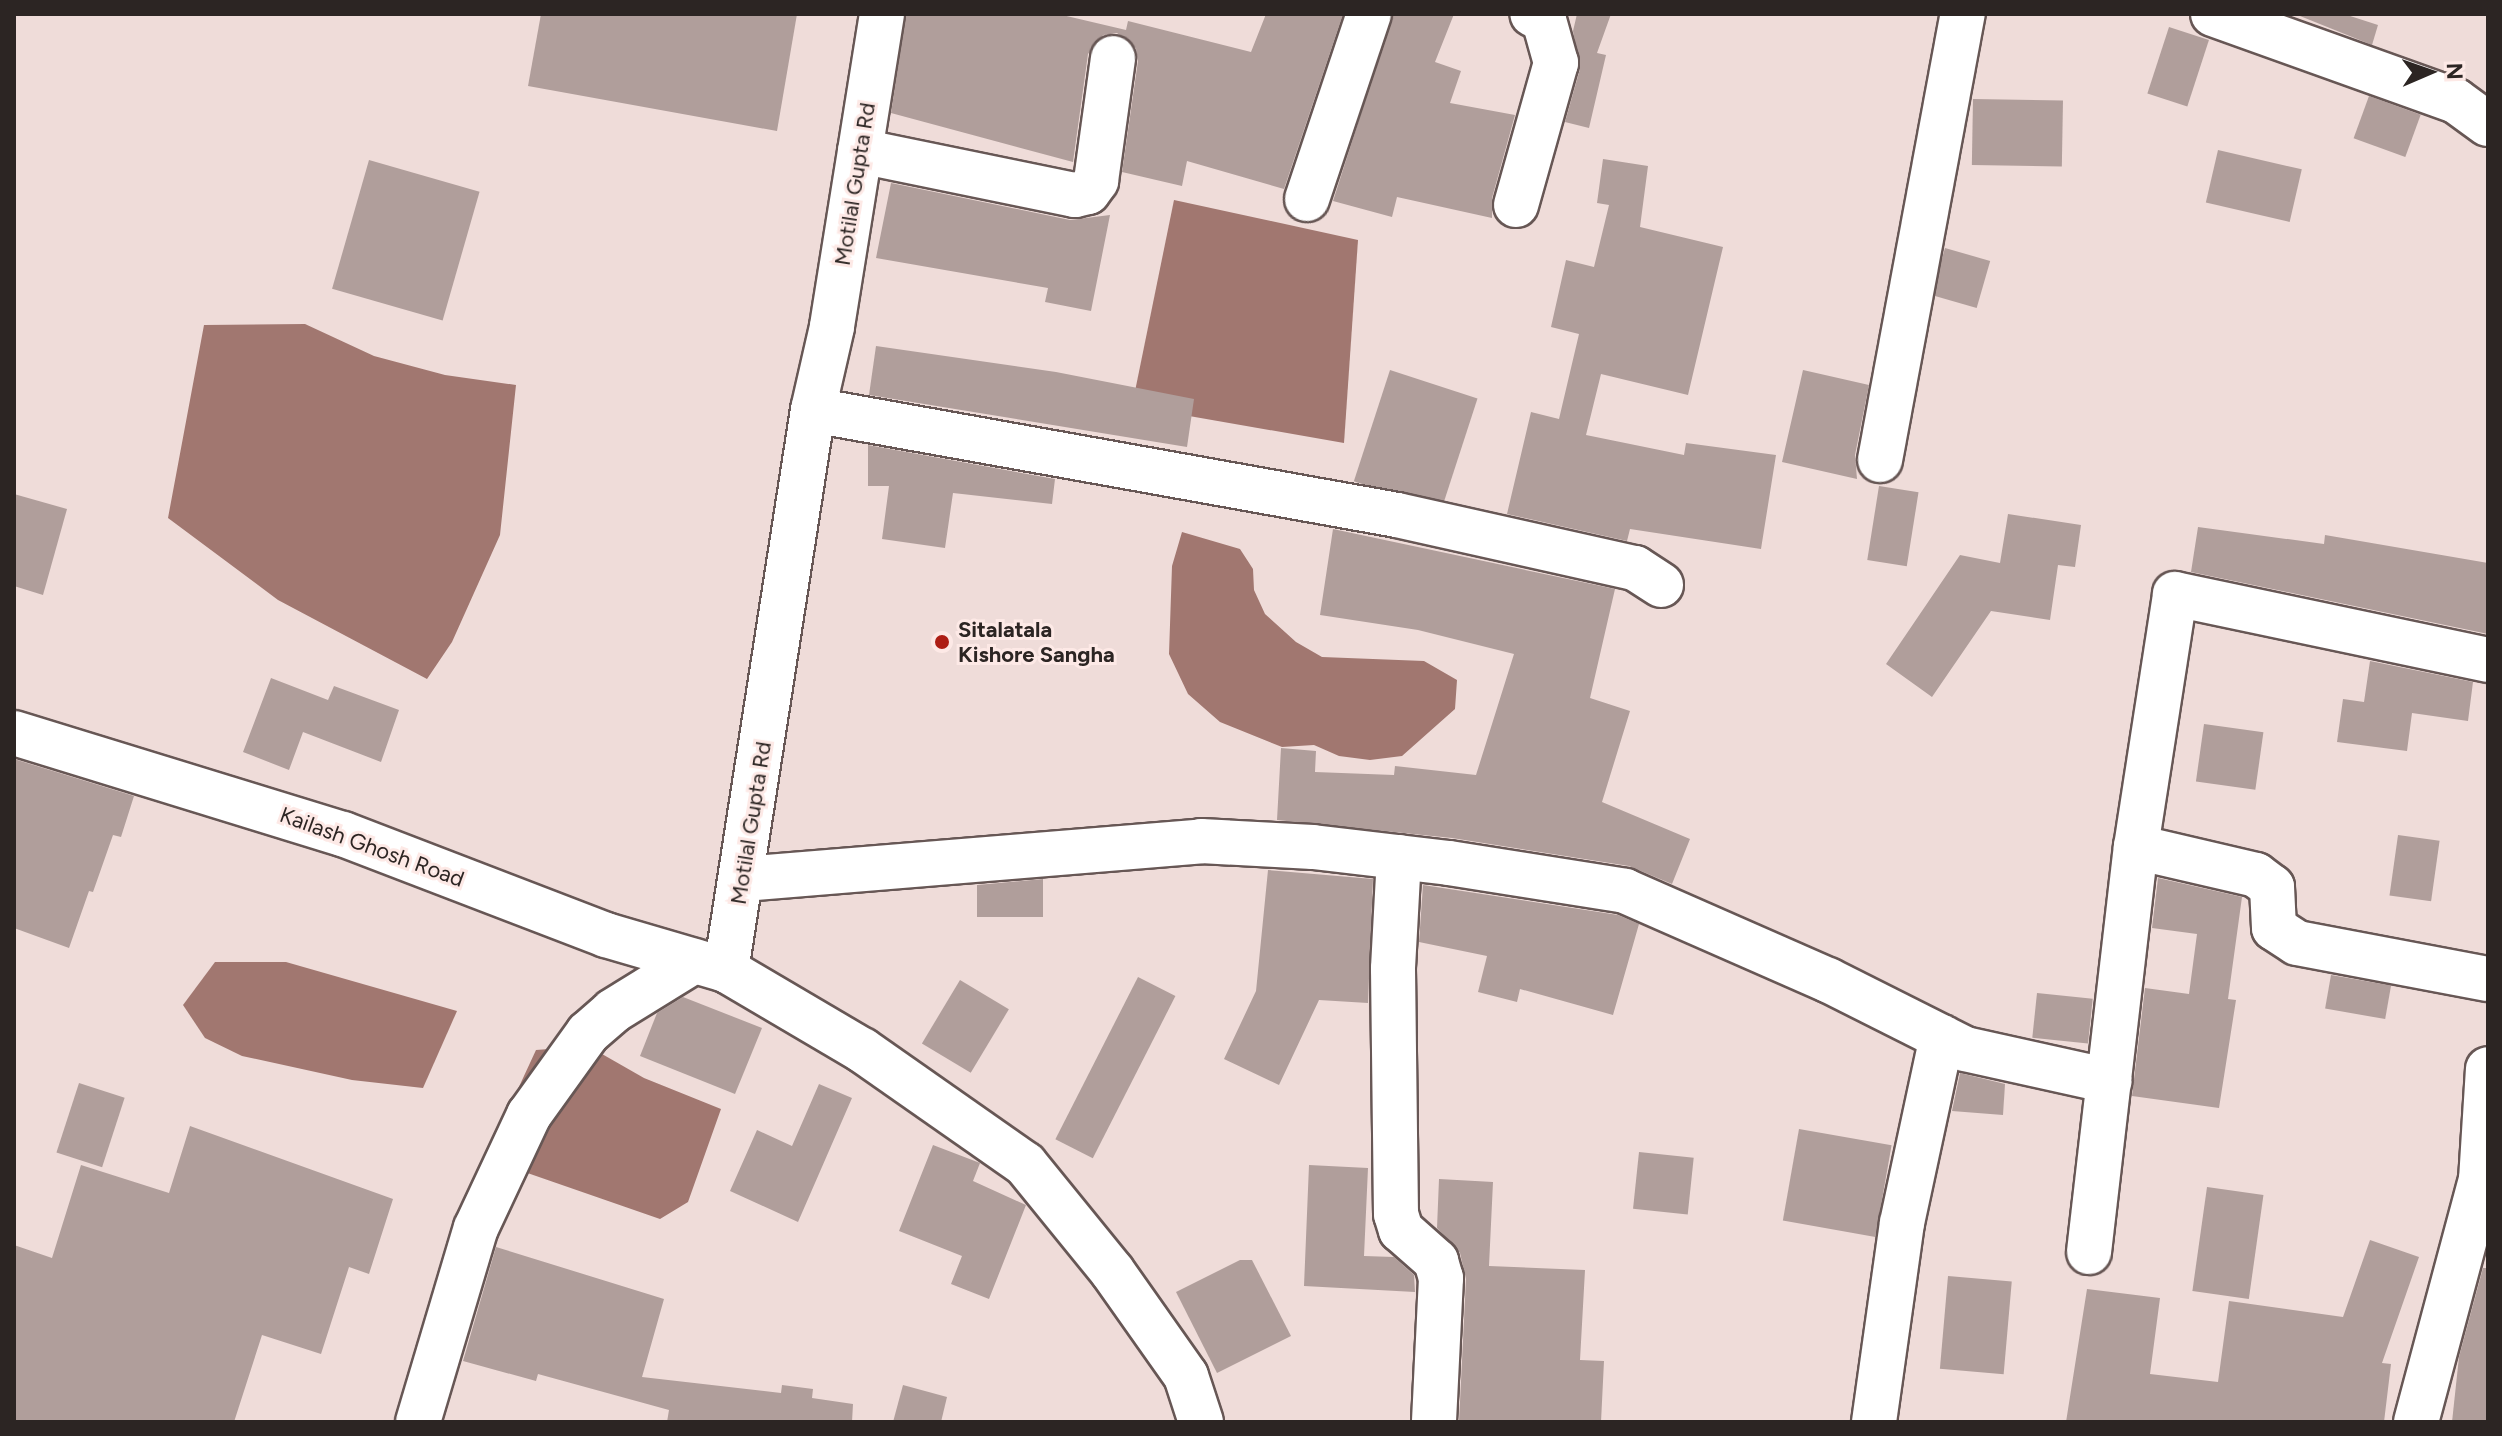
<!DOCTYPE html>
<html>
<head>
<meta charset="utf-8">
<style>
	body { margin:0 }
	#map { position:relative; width:2502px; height:1436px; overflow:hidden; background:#efdcd9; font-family:Figtree,sans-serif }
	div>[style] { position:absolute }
	.water>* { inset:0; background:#a17770 }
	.building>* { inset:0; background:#b09e9b; transform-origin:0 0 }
	.roads { filter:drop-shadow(2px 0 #675755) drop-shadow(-2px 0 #675755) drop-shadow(0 2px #675755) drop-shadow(0 -2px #675755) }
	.minor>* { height:44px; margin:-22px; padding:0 22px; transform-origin:22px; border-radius:22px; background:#fff }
	.tertiary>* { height:44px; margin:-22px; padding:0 22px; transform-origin:22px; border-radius:22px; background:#fff }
	.dots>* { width:22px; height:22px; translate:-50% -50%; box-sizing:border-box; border:4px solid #fde9e6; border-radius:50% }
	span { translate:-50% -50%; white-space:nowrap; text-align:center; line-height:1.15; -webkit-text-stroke:6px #fde9e6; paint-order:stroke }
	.street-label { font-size:22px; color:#2c2523 }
	.poi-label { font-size:22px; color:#2c2523; font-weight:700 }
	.left { translate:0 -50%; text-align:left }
	.frame { position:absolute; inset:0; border:16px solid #2c2523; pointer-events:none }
	.north { position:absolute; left:2390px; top:32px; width:80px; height:80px; -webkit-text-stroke:6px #fde9e6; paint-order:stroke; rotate:88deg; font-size:22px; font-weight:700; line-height:32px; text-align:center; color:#2c2523 }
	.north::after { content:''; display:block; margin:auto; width:28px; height:36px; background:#2c2523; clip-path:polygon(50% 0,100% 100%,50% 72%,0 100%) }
</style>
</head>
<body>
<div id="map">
	<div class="water">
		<div style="clip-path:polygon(1174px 200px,1358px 240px,1344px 443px,1132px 406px)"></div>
		<div style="clip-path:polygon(305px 324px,374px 356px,445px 375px,516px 385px,500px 535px,452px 642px,427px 679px,278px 600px,168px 518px,204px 325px)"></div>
		<div style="clip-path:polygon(1182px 532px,1240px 549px,1253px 569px,1254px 590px,1265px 614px,1296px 642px,1322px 657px,1424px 661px,1457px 680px,1455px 709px,1402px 756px,1370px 760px,1339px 756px,1314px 745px,1282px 747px,1220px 722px,1188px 694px,1169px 654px,1172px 566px)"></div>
		<div style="clip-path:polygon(215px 962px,286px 962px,457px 1011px,423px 1088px,352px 1080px,242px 1056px,205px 1038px,183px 1005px)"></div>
		<div style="clip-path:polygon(588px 1046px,644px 1078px,721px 1109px,688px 1202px,660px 1219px,507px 1166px,505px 1117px,536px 1050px)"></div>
	</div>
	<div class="building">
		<div style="clip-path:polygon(541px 14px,797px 14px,777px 131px,528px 86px)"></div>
		<div style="clip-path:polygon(906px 14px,1058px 14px,1126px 30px,1128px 21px,1251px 52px,1266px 14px,1343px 14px,1284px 189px,1187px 161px,1182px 186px,1122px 172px,1138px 61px,1136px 48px,1117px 33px,1103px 35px,1088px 54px,1073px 162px,891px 113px)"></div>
		<div style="clip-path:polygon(1393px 14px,1454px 14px,1435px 62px,1461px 71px,1450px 103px,1515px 115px,1492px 198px,1492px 218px,1397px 197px,1392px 217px,1333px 201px)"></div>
		<div style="clip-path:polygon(1577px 14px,1611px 14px,1597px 53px,1606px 55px,1589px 128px,1565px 122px,1580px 69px,1573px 31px)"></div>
		<div style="clip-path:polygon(2295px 14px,2344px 14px,2378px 25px,2372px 45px)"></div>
		<div style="left:2169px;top:27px;width:42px;height:70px;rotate:18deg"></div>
		<div style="left:2369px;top:96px;width:55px;height:45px;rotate:20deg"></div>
		<div style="left:1973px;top:99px;width:90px;height:66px;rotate:1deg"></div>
		<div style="left:2218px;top:150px;width:86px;height:54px;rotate:13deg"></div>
		<div style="clip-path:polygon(1603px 159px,1648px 166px,1640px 227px,1723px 247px,1688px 395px,1601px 374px,1586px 435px,1684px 455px,1686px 443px,1776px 455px,1761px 549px,1630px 529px,1627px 541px,1507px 514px,1531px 412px,1559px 419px,1579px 334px,1551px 327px,1566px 260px,1594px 267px,1609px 205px,1597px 203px)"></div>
		<div style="left:369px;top:160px;width:115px;height:134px;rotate:16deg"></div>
		<div style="clip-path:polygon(891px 183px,1070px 220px,1110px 215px,1091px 311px,1045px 302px,1048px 288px,876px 258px)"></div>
		<div style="left:1945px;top:248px;width:47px;height:49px;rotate:16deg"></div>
		<div style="clip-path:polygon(876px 346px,1056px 372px,1194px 399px,1187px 447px,869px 395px)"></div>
		<div style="left:1390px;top:370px;width:92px;height:117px;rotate:18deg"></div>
		<div style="clip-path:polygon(1803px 370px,1869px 385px,1855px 455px,1857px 479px,1782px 462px)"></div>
		<div style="clip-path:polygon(868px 445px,1055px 479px,1052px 504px,953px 493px,945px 548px,882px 539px,889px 486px,868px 486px)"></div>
		<div style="left:1879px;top:486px;width:40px;height:75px;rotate:9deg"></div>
		<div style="clip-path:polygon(14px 494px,67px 509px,43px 595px,14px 586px)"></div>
		<div style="clip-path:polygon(2008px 514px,2081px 525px,2075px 567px,2058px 565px,2050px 620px,1991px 611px,1932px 697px,1886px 664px,1960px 555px,2000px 563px)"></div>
		<div style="clip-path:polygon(2198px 527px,2324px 544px,2325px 535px,2488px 563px,2488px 634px,2191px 572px)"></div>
		<div style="clip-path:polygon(1333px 529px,1615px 589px,1590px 698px,1630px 711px,1602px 802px,1690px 839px,1672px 884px,1629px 866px,1452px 838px,1277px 820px,1281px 748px,1316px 751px,1315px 772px,1394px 775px,1395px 766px,1476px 775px,1514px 654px,1418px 630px,1320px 615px)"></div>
		<div style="clip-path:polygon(2370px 661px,2473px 682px,2468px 721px,2412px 713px,2407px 751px,2337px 742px,2343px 699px,2364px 702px)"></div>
		<div style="clip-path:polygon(271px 678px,328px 700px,334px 686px,399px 710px,381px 762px,303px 732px,289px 770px,243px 752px)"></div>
		<div style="left:2204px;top:724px;width:60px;height:58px;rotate:8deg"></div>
		<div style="clip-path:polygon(14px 759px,134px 796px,121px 837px,113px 835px,93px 892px,89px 891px,69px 948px,14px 928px)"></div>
		<div style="left:2398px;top:835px;width:42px;height:61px;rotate:8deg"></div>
		<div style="clip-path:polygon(1268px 870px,1373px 879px,1368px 1003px,1319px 1000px,1279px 1085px,1224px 1059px,1256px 991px)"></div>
		<div style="clip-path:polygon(2158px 878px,2242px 897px,2228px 999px,2236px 1000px,2219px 1108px,2132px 1096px,2145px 988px,2189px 994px,2197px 934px,2152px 928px)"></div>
		<div style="clip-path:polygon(1043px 879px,1043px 917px,977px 917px,977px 885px)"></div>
		<div style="clip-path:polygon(1423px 885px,1618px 915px,1639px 924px,1613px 1015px,1520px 989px,1517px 1002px,1478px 992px,1487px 956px,1419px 942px)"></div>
		<div style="left:2331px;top:975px;width:61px;height:34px;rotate:10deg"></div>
		<div style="left:1138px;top:977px;width:42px;height:182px;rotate:27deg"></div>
		<div style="left:960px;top:980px;width:57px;height:74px;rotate:31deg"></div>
		<div style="left:2037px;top:993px;width:56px;height:45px;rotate:6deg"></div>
		<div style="clip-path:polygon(683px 997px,762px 1028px,735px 1094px,640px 1056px,657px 1013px)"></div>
		<div style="clip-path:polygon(1960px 1073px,2005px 1084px,2003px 1115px,1952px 1111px)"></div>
		<div style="left:79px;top:1083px;width:48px;height:73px;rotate:18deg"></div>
		<div style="clip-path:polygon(819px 1084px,852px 1098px,798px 1222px,730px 1191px,757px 1130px,792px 1146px)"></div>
		<div style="clip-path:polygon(190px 1126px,393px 1199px,369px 1274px,349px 1267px,321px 1354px,262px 1335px,234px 1422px,14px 1422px,14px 1245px,52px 1258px,81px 1165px,169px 1193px)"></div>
		<div style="left:1799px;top:1129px;width:94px;height:93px;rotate:10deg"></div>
		<div style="clip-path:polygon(933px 1145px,980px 1163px,973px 1181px,1026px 1205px,989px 1299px,951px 1284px,962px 1256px,899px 1231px)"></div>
		<div style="left:1639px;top:1152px;width:55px;height:57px;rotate:6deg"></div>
		<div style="clip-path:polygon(1309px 1165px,1368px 1168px,1364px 1256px,1394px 1257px,1414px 1275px,1415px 1292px,1304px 1286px)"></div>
		<div style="clip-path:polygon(1439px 1179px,1493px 1182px,1489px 1266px,1585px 1270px,1580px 1360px,1604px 1361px,1601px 1422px,1459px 1422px,1466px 1279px,1460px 1253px,1437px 1228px)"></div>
		<div style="left:2207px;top:1187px;width:57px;height:105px;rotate:8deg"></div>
		<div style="clip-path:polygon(2370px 1240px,2419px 1257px,2382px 1363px,2391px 1364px,2384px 1422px,2066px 1422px,2087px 1289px,2160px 1298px,2150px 1374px,2218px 1382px,2229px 1301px,2343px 1317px)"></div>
		<div style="clip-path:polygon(496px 1247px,664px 1299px,642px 1377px,781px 1393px,782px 1385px,813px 1389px,812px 1398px,853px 1404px,852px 1422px,667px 1422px,669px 1410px,538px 1374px,536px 1381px,463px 1361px)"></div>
		<div style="clip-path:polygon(1240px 1260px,1252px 1260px,1291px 1336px,1217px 1373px,1176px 1292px)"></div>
		<div style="clip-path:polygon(2483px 1268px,2488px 1268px,2488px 1422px,2452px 1422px,2459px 1357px)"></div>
		<div style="left:1948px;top:1276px;width:64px;height:93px;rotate:5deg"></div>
		<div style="clip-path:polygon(903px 1385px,947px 1397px,941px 1422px,893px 1422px)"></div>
	</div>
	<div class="roads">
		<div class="minor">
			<div style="left:2213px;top:14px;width:258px;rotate:19.7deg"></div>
			<div style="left:2456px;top:101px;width:39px;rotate:36deg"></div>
			<div style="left:860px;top:151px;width:219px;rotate:11.6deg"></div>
			<div style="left:1075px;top:195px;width:13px;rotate:-13deg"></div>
			<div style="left:1088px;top:192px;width:14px;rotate:-54deg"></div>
			<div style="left:1096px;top:181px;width:124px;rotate:-82.1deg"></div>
			<div style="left:1307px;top:199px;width:195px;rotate:-71.5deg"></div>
			<div style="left:1516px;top:205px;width:148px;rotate:-74.3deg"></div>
			<div style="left:1556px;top:63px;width:45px;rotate:-105.6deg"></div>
			<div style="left:1544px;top:20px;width:13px;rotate:-153deg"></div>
			<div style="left:813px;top:410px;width:593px;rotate:10.19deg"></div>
			<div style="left:1397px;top:515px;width:244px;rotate:12.6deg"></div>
			<div style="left:1635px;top:568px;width:31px;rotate:33deg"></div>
			<div style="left:1880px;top:460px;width:454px;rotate:-79.5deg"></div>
			<div style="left:2136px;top:847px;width:123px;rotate:13.1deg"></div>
			<div style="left:2256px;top:875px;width:20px;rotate:37deg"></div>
			<div style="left:2272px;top:887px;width:41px;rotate:87.2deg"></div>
			<div style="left:2274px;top:928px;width:27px;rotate:33deg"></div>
			<div style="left:2297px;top:943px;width:194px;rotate:10.7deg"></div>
			<div style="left:1399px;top:857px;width:112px;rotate:93.1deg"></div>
			<div style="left:1393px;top:969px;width:245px;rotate:89.3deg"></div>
			<div style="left:1396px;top:1214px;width:17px;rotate:73deg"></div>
			<div style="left:1401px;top:1230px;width:47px;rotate:41.5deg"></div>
			<div style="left:1436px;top:1261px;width:18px;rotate:74deg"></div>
			<div style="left:1441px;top:1278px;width:144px;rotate:92.8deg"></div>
			<div style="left:743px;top:879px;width:460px;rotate:-4.7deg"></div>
			<div style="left:1201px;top:841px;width:112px;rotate:3.1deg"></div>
			<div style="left:1313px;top:847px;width:137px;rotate:6.7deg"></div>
			<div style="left:1449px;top:863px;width:178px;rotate:9deg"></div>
			<div style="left:1625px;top:891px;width:222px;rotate:23.7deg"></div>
			<div style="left:1828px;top:980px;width:153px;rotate:26.7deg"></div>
			<div style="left:1965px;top:1049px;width:148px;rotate:12.5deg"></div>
			<div style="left:2089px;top:1252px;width:408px;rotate:-83.4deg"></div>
			<div style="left:2136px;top:847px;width:256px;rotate:-81.2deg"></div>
			<div style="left:2175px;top:594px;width:320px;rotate:11.9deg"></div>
			<div style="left:418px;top:1422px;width:202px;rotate:-73.4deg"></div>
			<div style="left:476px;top:1228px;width:125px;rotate:-64.9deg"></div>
			<div style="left:529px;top:1115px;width:101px;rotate:-54.3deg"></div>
			<div style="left:588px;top:1033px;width:33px;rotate:-41deg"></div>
			<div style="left:613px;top:1011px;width:95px;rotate:-31.7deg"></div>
			<div style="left:1874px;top:1422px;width:201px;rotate:-82deg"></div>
			<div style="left:1902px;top:1223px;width:190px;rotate:-77.9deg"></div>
			<div style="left:2416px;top:1422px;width:251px;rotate:-75deg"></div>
			<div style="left:2481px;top:1180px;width:111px;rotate:-86.4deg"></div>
		</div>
		<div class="tertiary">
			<div style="left:882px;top:14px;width:317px;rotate:99.1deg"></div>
			<div style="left:832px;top:327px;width:85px;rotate:102.9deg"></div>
			<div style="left:813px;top:410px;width:567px;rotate:98.83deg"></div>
			<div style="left:726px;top:970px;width:158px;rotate:30.5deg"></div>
			<div style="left:862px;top:1050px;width:199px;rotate:35deg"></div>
			<div style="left:1025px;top:1164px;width:138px;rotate:50.9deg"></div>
			<div style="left:1112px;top:1271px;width:128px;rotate:54.8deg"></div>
			<div style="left:1186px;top:1376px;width:48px;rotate:71.9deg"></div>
			<div style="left:14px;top:733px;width:344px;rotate:17.1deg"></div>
			<div style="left:343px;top:834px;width:282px;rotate:21deg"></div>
			<div style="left:606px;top:935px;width:125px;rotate:16.3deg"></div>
		</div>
	</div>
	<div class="dots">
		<div style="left:942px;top:642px;background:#ad1d14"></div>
	</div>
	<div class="street-label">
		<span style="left:855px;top:184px;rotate:-81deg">Motilal Gupta Rd</span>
		<span style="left:751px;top:823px;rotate:-81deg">Motilal Gupta Rd</span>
		<span style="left:372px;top:847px;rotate:20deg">Kailash Ghosh Road</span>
	</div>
	<div class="poi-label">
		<span class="left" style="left:958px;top:642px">Sitalatala<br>Kishore Sangha</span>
	</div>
	<div class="frame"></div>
	<div class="north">N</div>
</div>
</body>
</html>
